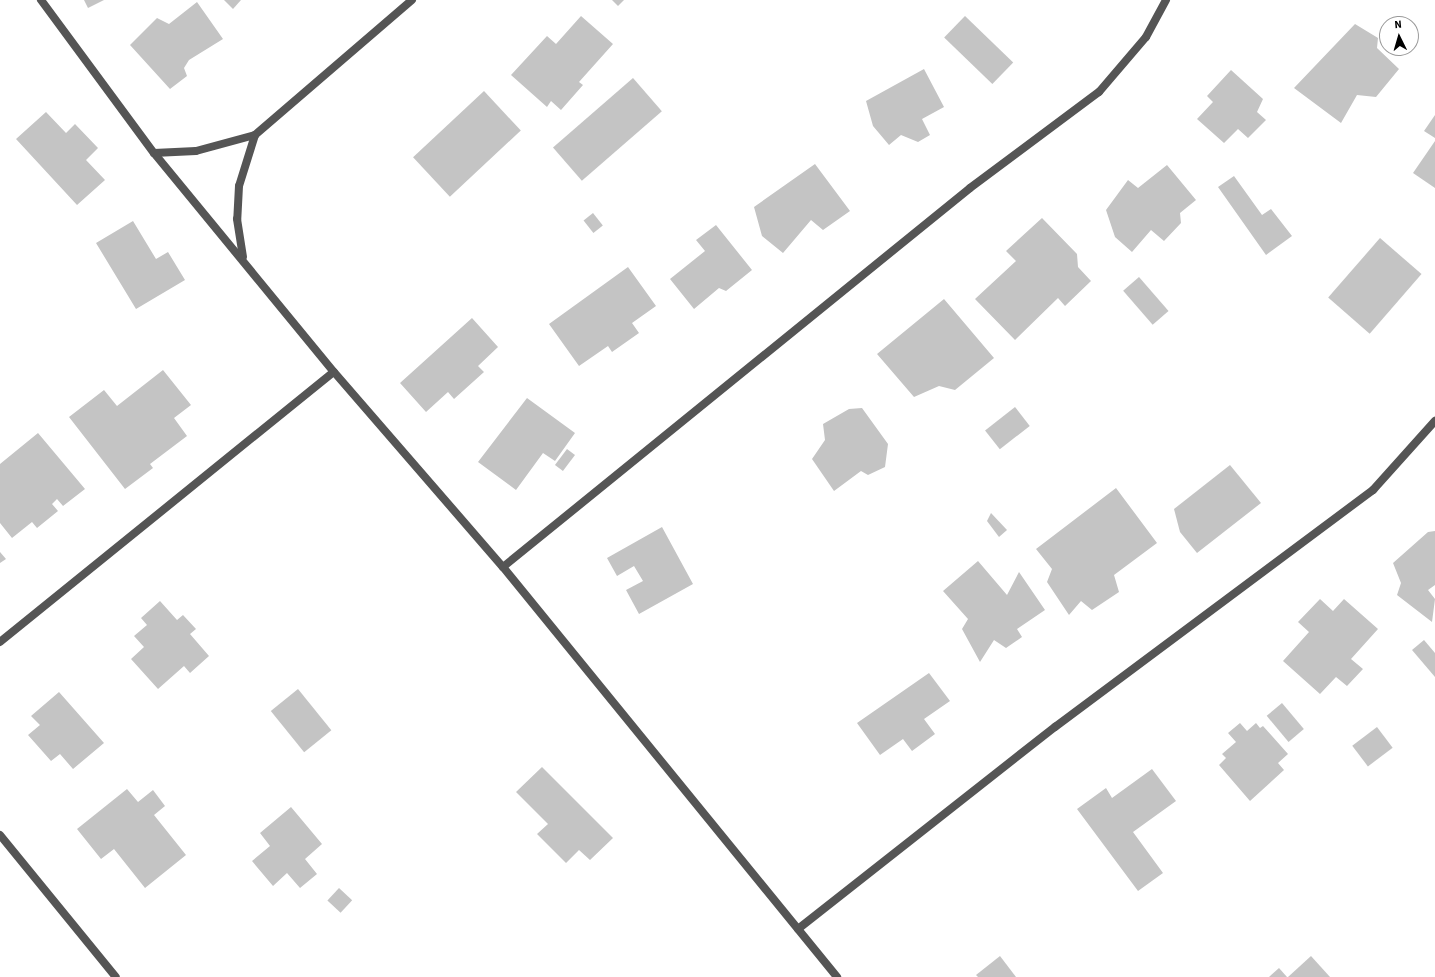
<!DOCTYPE html>
<html>
<head>
<meta charset="utf-8">
<style>
	body { margin:0 }
	#map { position:relative; width:1435px; height:977px; overflow:hidden; background:#fff; font-family:"Source Sans 3",sans-serif }
	div>[style] { position:absolute }
	.building>* { inset:0; background:#c4c4c4; transform-origin:0 0 }
	.street>* { height:8px; margin:-4px; padding:0 4px; transform-origin:4px; border-radius:4px; background:#555 }
	span { translate:-50% -50%; white-space:nowrap; text-align:center; line-height:1.15; -webkit-text-stroke:3.5px #fff; paint-order:stroke }
	.north { position:absolute; left:1379px; top:16px; width:40px; height:40px; box-sizing:border-box; background:#fff; border:1px solid #999; border-radius:50%; rotate:355deg; font-size:11px; font-weight:700; line-height:16px; text-align:center; color:#000 }
	.north::after { content:''; display:block; margin:auto; width:14px; height:18px; background:#000; clip-path:polygon(50% 0,100% 100%,50% 72%,0 100%) }
</style>
</head>
<body>
<div id="map">
	<div class="building">
		<div style="clip-path:polygon(84px 0,104px 0,88px 8px)"></div>
		<div style="clip-path:polygon(224px 0,241px 0,233px 9px)"></div>
		<div style="clip-path:polygon(612px 0,624px 0,618px 6px)"></div>
		<div style="clip-path:polygon(197px 2px,223px 39px,189px 60px,184px 68px,187px 76px,170px 89px,130px 45px,157px 18px,169px 24px)"></div>
		<div style="clip-path:polygon(581px 16px,613px 44px,579px 82px,583px 85px,561px 110px,551px 101px,547px 107px,511px 75px,547px 36px,556px 44px)"></div>
		<div style="left:965px;top:16px;width:67px;height:30px;rotate:44deg"></div>
		<div style="clip-path:polygon(1355px 24px,1378px 38px,1377px 48px,1399px 69px,1376px 97px,1357px 95px,1341px 123px,1294px 88px)"></div>
		<div style="clip-path:polygon(924px 69px,944px 107px,922px 119px,930px 135px,918px 142px,901px 135px,889px 145px,873px 126px,866px 101px)"></div>
		<div style="clip-path:polygon(1231px 70px,1263px 99px,1257px 112px,1266px 120px,1248px 138px,1238px 129px,1224px 143px,1197px 119px,1213px 102px,1207px 96px)"></div>
		<div style="left:633px;top:78px;width:44px;height:106px;rotate:49deg"></div>
		<div style="left:484px;top:91px;width:54px;height:97px;rotate:47deg"></div>
		<div style="clip-path:polygon(46px 112px,66px 133px,75px 124px,98px 148px,86px 160px,105px 180px,77px 205px,16px 139px)"></div>
		<div style="clip-path:polygon(1435px 115px,1435px 138px,1424px 131px)"></div>
		<div style="clip-path:polygon(1435px 141px,1435px 188px,1413px 173px)"></div>
		<div style="clip-path:polygon(815px 164px,850px 211px,823px 230px,811px 220px,783px 253px,762px 236px,754px 207px)"></div>
		<div style="clip-path:polygon(1167px 165px,1196px 200px,1180px 213px,1181px 223px,1164px 241px,1151px 230px,1132px 252px,1115px 237px,1106px 210px,1128px 180px,1138px 188px)"></div>
		<div style="clip-path:polygon(1234px 176px,1262px 215px,1271px 209px,1292px 236px,1266px 255px,1218px 187px)"></div>
		<div style="left:593px;top:213px;width:16px;height:12px;rotate:52deg"></div>
		<div style="clip-path:polygon(1042px 218px,1077px 254px,1078px 267px,1091px 281px,1065px 306px,1058px 298px,1015px 340px,975px 299px,1016px 261px,1006px 251px)"></div>
		<div style="clip-path:polygon(133px 221px,156px 259px,168px 252px,185px 280px,136px 309px,96px 243px)"></div>
		<div style="clip-path:polygon(716px 225px,752px 270px,726px 291px,719px 288px,694px 309px,670px 279px,705px 251px,696px 240px)"></div>
		<div style="left:1380px;top:238px;width:55px;height:79px;rotate:41deg"></div>
		<div style="clip-path:polygon(628px 267px,656px 306px,632px 323px,639px 333px,612px 352px,608px 346px,579px 366px,549px 324px)"></div>
		<div style="left:1139px;top:277px;width:45px;height:21px;rotate:49deg"></div>
		<div style="clip-path:polygon(944px 299px,994px 358px,955px 390px,939px 386px,914px 397px,877px 354px)"></div>
		<div style="clip-path:polygon(472px 318px,498px 347px,478px 366px,484px 372px,454px 399px,448px 392px,426px 412px,400px 383px)"></div>
		<div style="clip-path:polygon(163px 370px,191px 405px,174px 418px,187px 436px,150px 464px,153px 468px,125px 489px,69px 417px,104px 390px,117px 406px)"></div>
		<div style="clip-path:polygon(527px 398px,575px 433px,555px 461px,543px 453px,516px 490px,478px 462px)"></div>
		<div style="left:1015px;top:407px;width:24px;height:38px;rotate:52deg"></div>
		<div style="clip-path:polygon(862px 408px,888px 444px,885px 467px,868px 475px,861px 471px,834px 491px,812px 459px,825px 440px,823px 424px,849px 409px)"></div>
		<div style="clip-path:polygon(38px 433px,85px 489px,63px 506px,57px 499px,52px 504px,58px 511px,37px 528px,32px 522px,12px 538px,0 523px,0 464px)"></div>
		<div style="left:567px;top:449px;width:10px;height:20px;rotate:37deg"></div>
		<div style="clip-path:polygon(1230px 465px,1261px 503px,1197px 553px,1180px 532px,1174px 509px)"></div>
		<div style="clip-path:polygon(1116px 488px,1157px 543px,1114px 575px,1119px 592px,1092px 610px,1081px 601px,1069px 615px,1047px 582px,1052px 569px,1036px 549px)"></div>
		<div style="clip-path:polygon(991px 513px,1007px 530px,999px 537px,987px 521px)"></div>
		<div style="clip-path:polygon(662px 527px,693px 584px,639px 614px,626px 590px,643px 581px,634px 566px,617px 576px,607px 558px)"></div>
		<div style="clip-path:polygon(1435px 531px,1435px 585px,1428px 590px,1435px 599px,1432px 622px,1397px 595px,1401px 583px,1393px 563px,1428px 532px)"></div>
		<div style="clip-path:polygon(0 552px,6px 559px,0 563px)"></div>
		<div style="clip-path:polygon(978px 561px,1007px 595px,1019px 572px,1045px 610px,1017px 629px,1022px 637px,1006px 648px,994px 640px,980px 662px,962px 629px,968px 619px,943px 591px)"></div>
		<div style="clip-path:polygon(1320px 599px,1333px 611px,1344px 599px,1378px 629px,1351px 659px,1363px 669px,1347px 686px,1336px 677px,1320px 694px,1283px 661px,1309px 632px,1298px 622px)"></div>
		<div style="clip-path:polygon(160px 601px,177px 620px,183px 615px,196px 629px,190px 634px,209px 656px,190px 673px,184px 666px,158px 689px,131px 659px,144px 647px,134px 636px,147px 625px,141px 618px)"></div>
		<div style="clip-path:polygon(1424px 640px,1435px 653px,1435px 677px,1412px 650px)"></div>
		<div style="clip-path:polygon(929px 673px,950px 701px,924px 719px,935px 734px,912px 751px,903px 739px,880px 755px,857px 723px)"></div>
		<div style="left:298px;top:689px;width:53px;height:35px;rotate:51deg"></div>
		<div style="clip-path:polygon(59px 692px,104px 743px,73px 769px,60px 754px,51px 761px,28px 735px,40px 725px,31px 716px)"></div>
		<div style="left:1282px;top:703px;width:34px;height:20px;rotate:50deg"></div>
		<div style="clip-path:polygon(1240px 723px,1247px 731px,1256px 723px,1260px 728px,1263px 726px,1288px 754px,1278px 763px,1284px 770px,1250px 801px,1219px 765px,1226px 758px,1222px 754px,1236px 742px,1228px 733px)"></div>
		<div style="left:1377px;top:727px;width:26px;height:31px;rotate:53deg"></div>
		<div style="clip-path:polygon(542px 767px,613px 838px,590px 860px,579px 850px,566px 863px,537px 834px,548px 824px,516px 792px)"></div>
		<div style="clip-path:polygon(1152px 769px,1176px 801px,1133px 832px,1163px 873px,1138px 891px,1077px 809px,1106px 788px,1112px 798px)"></div>
		<div style="clip-path:polygon(127px 789px,138px 802px,153px 790px,165px 806px,154px 815px,186px 855px,145px 888px,114px 849px,101px 859px,77px 829px)"></div>
		<div style="clip-path:polygon(291px 807px,322px 844px,305px 859px,317px 874px,300px 888px,287px 873px,273px 886px,252px 861px,270px 846px,260px 833px)"></div>
		<div style="left:339px;top:888px;width:18px;height:17px;rotate:43deg"></div>
		<div style="clip-path:polygon(1000px 956px,1016px 977px,978px 977px,976px 975px)"></div>
		<div style="clip-path:polygon(1311px 956px,1330px 977px,1288px 977px)"></div>
		<div style="clip-path:polygon(1279px 968px,1287px 977px,1269px 977px)"></div>
	</div>
	<div class="street">
		<div style="left:41px;top:0;width:190px;rotate:53.6deg"></div>
		<div style="left:154px;top:153px;width:283px;rotate:50.6deg"></div>
		<div style="left:334px;top:372px;width:258px;rotate:49.1deg"></div>
		<div style="left:503px;top:567px;width:529px;rotate:50.83deg"></div>
		<div style="left:255px;top:135px;width:207px;rotate:-40.7deg"></div>
		<div style="left:154px;top:153px;width:42px;rotate:-2.7deg"></div>
		<div style="left:196px;top:151px;width:61px;rotate:-15.2deg"></div>
		<div style="left:255px;top:135px;width:53px;rotate:107.4deg"></div>
		<div style="left:239px;top:186px;width:33px;rotate:93deg"></div>
		<div style="left:237px;top:219px;width:38px;rotate:81deg"></div>
		<div style="left:503px;top:567px;width:601px;rotate:-39.06deg"></div>
		<div style="left:970px;top:188px;width:161px;rotate:-36.7deg"></div>
		<div style="left:1099px;top:92px;width:72px;rotate:-49.5deg"></div>
		<div style="left:1146px;top:37px;width:42px;rotate:-61.6deg"></div>
		<div style="left:0;top:642px;width:429px;rotate:-39deg"></div>
		<div style="left:0;top:835px;width:183px;rotate:50.8deg"></div>
		<div style="left:798px;top:929px;width:327px;rotate:-38.2deg"></div>
		<div style="left:1055px;top:727px;width:397px;rotate:-36.7deg"></div>
		<div style="left:1373px;top:490px;width:93px;rotate:-48.1deg"></div>
	</div>
	<div class="north">N</div>
</div>
</body>
</html>
